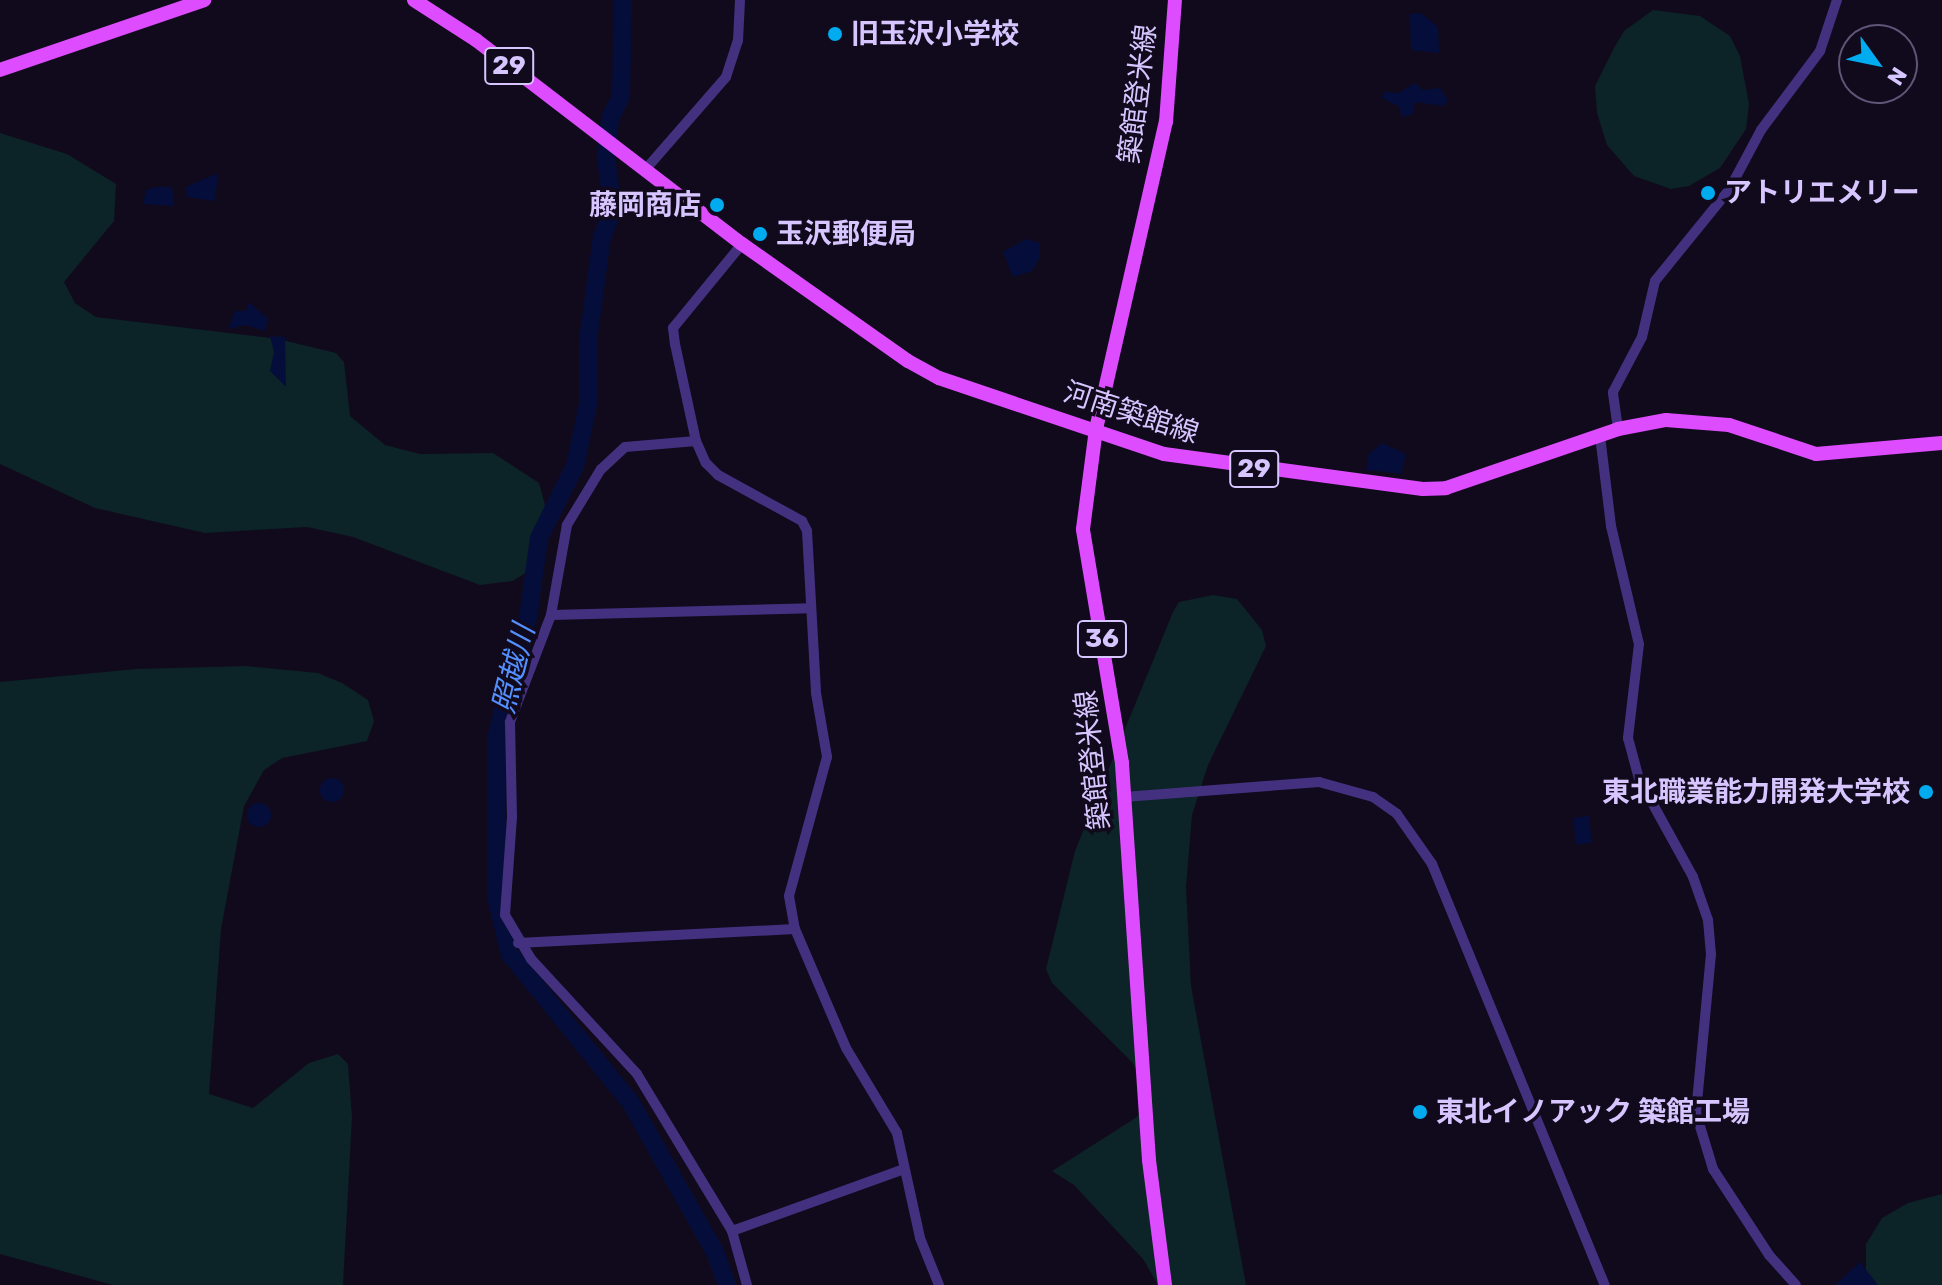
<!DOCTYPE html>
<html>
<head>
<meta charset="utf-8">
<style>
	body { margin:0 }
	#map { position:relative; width:1942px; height:1285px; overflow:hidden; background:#110a1d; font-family:Rubik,"Noto Sans JP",sans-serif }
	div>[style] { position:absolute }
	.green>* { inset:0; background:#0c2327 }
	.water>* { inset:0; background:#050e3b; transform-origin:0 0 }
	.round { border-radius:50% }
	.river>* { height:18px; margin:-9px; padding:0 9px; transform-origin:9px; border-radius:9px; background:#050e3b }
	.minor>* { height:10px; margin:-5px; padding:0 5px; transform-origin:5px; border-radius:5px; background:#433180 }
	.major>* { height:14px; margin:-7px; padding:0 7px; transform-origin:7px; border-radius:7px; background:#de4cff }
	.dots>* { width:22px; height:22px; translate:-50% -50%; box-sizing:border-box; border:4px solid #110a1d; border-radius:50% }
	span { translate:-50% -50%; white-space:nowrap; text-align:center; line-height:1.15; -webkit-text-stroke:7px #110a1d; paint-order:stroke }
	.shield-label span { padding:2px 6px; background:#110a1d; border:2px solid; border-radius:6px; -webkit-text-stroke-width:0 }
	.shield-label { font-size:26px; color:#d7c5ff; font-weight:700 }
	.poi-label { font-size:28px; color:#d7c5ff; font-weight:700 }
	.left { translate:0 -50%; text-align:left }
	.right { translate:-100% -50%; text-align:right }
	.street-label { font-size:28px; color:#d7c5ff }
	.water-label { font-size:30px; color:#538fff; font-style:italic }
	.north { position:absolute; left:1838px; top:24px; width:80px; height:80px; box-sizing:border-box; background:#110a1d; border:2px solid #605577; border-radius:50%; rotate:123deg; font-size:22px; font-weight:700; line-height:32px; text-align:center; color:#d7c5ff }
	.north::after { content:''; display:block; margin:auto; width:28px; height:36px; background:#00abf0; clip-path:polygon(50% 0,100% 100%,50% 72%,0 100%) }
</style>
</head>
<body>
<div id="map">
	<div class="green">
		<div style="clip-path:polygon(1653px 10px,1700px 16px,1730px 36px,1740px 56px,1749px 104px,1746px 129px,1720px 168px,1689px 186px,1671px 189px,1634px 176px,1607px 145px,1597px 113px,1595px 86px,1614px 48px,1624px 31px)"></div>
		<div style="clip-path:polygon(0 133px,67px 154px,116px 184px,114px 221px,64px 282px,75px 303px,96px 317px,278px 339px,336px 353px,344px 362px,350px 416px,385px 445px,420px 454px,493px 453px,539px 483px,545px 505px,530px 570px,513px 581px,480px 585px,353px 537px,307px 527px,205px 533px,95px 508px,0 464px)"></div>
		<div style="clip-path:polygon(1213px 595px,1237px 599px,1262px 630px,1266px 646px,1208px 765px,1192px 815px,1186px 887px,1191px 986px,1246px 1285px,1158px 1285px,1143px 1259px,1074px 1185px,1052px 1171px,1137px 1117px,1145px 1105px,1144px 1084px,1132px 1062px,1052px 983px,1046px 969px,1075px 851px,1173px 612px,1179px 602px)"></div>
		<div style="clip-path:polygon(246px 666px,318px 673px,342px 683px,368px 700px,374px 721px,367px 741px,282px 758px,264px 770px,244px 806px,221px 929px,209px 1094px,253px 1108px,309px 1063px,338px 1054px,348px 1064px,352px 1117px,343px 1285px,113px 1285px,0 1254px,0 682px,136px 669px)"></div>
		<div style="clip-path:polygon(1942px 1194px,1942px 1285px,1866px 1285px,1866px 1244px,1882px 1218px,1908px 1203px)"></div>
	</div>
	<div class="water">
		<div style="clip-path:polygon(1421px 13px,1438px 27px,1439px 53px,1411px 50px,1410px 14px)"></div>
		<div style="clip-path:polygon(1415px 83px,1423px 90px,1440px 88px,1448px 100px,1444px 106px,1415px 102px,1412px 115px,1401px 117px,1400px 107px,1382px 98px,1384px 92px,1399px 93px)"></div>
		<div style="clip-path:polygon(218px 173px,215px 201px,187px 197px,186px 187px)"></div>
		<div style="clip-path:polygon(157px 187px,172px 187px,174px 206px,143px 204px,146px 190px)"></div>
		<div style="clip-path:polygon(1026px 239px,1040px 243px,1040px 257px,1032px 271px,1013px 277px,1003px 252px)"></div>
		<div style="clip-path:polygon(249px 302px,268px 319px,265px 331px,245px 325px,228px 329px,235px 311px,246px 311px)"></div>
		<div style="clip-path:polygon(270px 336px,285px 337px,286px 387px,270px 371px,274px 352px)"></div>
		<div style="clip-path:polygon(1382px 443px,1406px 454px,1401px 474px,1366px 470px,1369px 454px)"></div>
		<div class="round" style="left:320px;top:778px;width:24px;height:24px"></div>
		<div class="round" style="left:247px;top:803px;width:24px;height:24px"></div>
		<div style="left:1589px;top:816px;width:27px;height:16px;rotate:84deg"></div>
		<div style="clip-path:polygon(1860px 1262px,1878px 1285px,1837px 1285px,1836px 1284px)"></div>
	</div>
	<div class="river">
		<div style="left:623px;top:0;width:96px;rotate:91.2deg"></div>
		<div style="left:621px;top:96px;width:25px;rotate:116deg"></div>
		<div style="left:610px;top:119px;width:39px;rotate:96deg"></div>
		<div style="left:606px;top:158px;width:52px;rotate:82.3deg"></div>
		<div style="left:613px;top:210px;width:29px;rotate:112deg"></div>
		<div style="left:602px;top:237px;width:105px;rotate:97.7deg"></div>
		<div style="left:588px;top:341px;width:64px;rotate:90deg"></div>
		<div style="left:588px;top:405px;width:62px;rotate:102deg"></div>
		<div style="left:575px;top:466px;width:80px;rotate:116.6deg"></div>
		<div style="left:539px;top:538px;width:80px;rotate:97.9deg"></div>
		<div style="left:528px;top:617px;width:125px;rotate:104.8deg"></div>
		<div style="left:496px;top:738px;width:159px;rotate:90deg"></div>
		<div style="left:496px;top:897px;width:59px;rotate:76.2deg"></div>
		<div style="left:510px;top:954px;width:192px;rotate:50.9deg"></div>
		<div style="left:631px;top:1103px;width:171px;rotate:60.6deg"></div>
		<div style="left:715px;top:1252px;width:35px;rotate:70deg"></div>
	</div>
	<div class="minor">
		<div style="left:645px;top:170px;width:123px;rotate:-48.9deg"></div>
		<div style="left:726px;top:77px;width:38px;rotate:-72deg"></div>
		<div style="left:738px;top:41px;width:41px;rotate:-87.2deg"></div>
		<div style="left:742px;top:244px;width:109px;rotate:129.4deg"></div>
		<div style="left:673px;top:328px;width:16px;rotate:83deg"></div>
		<div style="left:675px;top:344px;width:99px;rotate:77.8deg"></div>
		<div style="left:696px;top:441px;width:24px;rotate:66deg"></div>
		<div style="left:706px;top:463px;width:17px;rotate:45deg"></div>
		<div style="left:718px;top:475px;width:96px;rotate:28.7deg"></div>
		<div style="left:802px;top:521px;width:11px;rotate:63deg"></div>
		<div style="left:807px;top:531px;width:162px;rotate:86.8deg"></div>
		<div style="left:816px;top:693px;width:65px;rotate:80.2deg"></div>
		<div style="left:827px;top:757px;width:144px;rotate:105.3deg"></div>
		<div style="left:789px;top:896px;width:34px;rotate:80deg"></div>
		<div style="left:795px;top:929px;width:129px;rotate:66.8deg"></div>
		<div style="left:846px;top:1048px;width:99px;rotate:59deg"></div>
		<div style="left:897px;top:1133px;width:107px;rotate:77.6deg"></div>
		<div style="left:920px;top:1238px;width:51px;rotate:68deg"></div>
		<div style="left:1618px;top:429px;width:37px;rotate:-98deg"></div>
		<div style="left:1613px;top:392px;width:62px;rotate:-62.2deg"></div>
		<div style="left:1642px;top:337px;width:57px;rotate:-76.9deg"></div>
		<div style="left:1655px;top:281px;width:117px;rotate:-50.9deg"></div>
		<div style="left:1729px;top:190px;width:68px;rotate:-61.9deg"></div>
		<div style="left:1761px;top:130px;width:99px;rotate:-53.2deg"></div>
		<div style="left:1820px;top:51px;width:54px;rotate:-71.6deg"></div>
		<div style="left:1600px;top:436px;width:91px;rotate:83deg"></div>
		<div style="left:1611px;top:526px;width:121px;rotate:76.7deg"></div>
		<div style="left:1639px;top:644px;width:95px;rotate:96.7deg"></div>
		<div style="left:1628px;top:738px;width:42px;rotate:75deg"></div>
		<div style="left:1639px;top:779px;width:112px;rotate:61.1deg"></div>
		<div style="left:1693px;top:877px;width:46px;rotate:70.8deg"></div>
		<div style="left:1708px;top:920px;width:34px;rotate:85deg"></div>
		<div style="left:1711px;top:954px;width:160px;rotate:95.4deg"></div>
		<div style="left:1696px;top:1113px;width:59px;rotate:73.1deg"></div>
		<div style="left:1713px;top:1169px;width:103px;rotate:56.9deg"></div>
		<div style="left:1769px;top:1255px;width:40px;rotate:48deg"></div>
		<div style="left:696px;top:441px;width:71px;rotate:175.2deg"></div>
		<div style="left:625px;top:447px;width:33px;rotate:137deg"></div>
		<div style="left:601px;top:469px;width:66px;rotate:121.3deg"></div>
		<div style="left:567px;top:525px;width:91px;rotate:100.1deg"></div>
		<div style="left:551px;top:615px;width:115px;rotate:111deg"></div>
		<div style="left:510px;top:722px;width:95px;rotate:88.8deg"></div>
		<div style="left:512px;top:817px;width:98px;rotate:94.1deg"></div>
		<div style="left:505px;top:915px;width:51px;rotate:59.4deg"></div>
		<div style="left:531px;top:959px;width:156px;rotate:47.3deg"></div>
		<div style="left:637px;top:1074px;width:184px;rotate:58.8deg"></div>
		<div style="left:732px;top:1231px;width:56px;rotate:74.5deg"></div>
		<div style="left:551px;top:615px;width:260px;rotate:-1.5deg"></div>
		<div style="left:1124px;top:797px;width:196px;rotate:-4.4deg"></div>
		<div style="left:1319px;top:782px;width:56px;rotate:15.5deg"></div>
		<div style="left:1373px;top:797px;width:29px;rotate:35deg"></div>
		<div style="left:1397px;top:814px;width:61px;rotate:55deg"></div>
		<div style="left:1432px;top:864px;width:455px;rotate:67.7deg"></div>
		<div style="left:518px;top:943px;width:277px;rotate:-2.9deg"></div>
		<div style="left:732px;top:1231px;width:183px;rotate:-19.8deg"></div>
	</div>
	<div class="major">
		<div style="left:414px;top:0;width:74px;rotate:32.8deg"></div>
		<div style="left:476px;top:40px;width:335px;rotate:37.5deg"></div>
		<div style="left:742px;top:244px;width:203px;rotate:35.2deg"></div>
		<div style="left:908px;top:361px;width:35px;rotate:29deg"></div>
		<div style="left:939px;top:378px;width:237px;rotate:18.7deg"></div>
		<div style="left:1164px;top:454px;width:261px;rotate:7.7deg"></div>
		<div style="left:1423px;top:489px;width:23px;rotate:-2deg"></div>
		<div style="left:1446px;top:488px;width:182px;rotate:-18.9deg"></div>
		<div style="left:1618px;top:429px;width:49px;rotate:-10.6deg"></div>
		<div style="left:1666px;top:420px;width:63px;rotate:4.5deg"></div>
		<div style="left:1729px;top:425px;width:92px;rotate:18.4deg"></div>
		<div style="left:1816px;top:454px;width:126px;rotate:-5deg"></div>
		<div style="left:0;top:70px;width:216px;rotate:-18.9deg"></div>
		<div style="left:1165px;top:1285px;width:126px;rotate:-97.3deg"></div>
		<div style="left:1149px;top:1160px;width:398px;rotate:-93.9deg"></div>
		<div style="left:1122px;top:763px;width:237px;rotate:-99.5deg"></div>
		<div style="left:1083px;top:529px;width:101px;rotate:-82.6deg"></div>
		<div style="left:1096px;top:429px;width:315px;rotate:-77.2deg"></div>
		<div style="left:1166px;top:122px;width:122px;rotate:-85.8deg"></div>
	</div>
	<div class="dots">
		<div style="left:835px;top:34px;background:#00abf0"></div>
		<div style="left:1708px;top:193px;background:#00abf0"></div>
		<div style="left:717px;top:205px;background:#00abf0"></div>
		<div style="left:760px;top:234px;background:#00abf0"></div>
		<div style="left:1926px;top:792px;background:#00abf0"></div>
		<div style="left:1420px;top:1112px;background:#00abf0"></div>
	</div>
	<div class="shield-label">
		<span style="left:509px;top:66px">29</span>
		<span style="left:1254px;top:469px">29</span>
		<span style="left:1102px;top:639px">36</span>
	</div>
	<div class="poi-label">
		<span class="left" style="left:851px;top:34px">旧玉沢小学校</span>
		<span class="left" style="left:1724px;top:193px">アトリエメリー</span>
		<span class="right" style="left:701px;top:205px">藤岡商店</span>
		<span class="left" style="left:776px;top:234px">玉沢郵便局</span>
		<span class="right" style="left:1910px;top:792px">東北職業能力開発大学校</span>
		<span class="left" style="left:1436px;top:1112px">東北イノアック 築館工場</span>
	</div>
	<div class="street-label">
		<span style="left:1138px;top:94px;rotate:-83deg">築館登米線</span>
		<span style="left:1131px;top:413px;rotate:18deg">河南築館線</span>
		<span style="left:1093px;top:760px;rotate:-96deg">築館登米線</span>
	</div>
	<div class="water-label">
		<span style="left:514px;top:669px;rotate:-76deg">照越川</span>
	</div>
	<div class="north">N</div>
</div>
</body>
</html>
